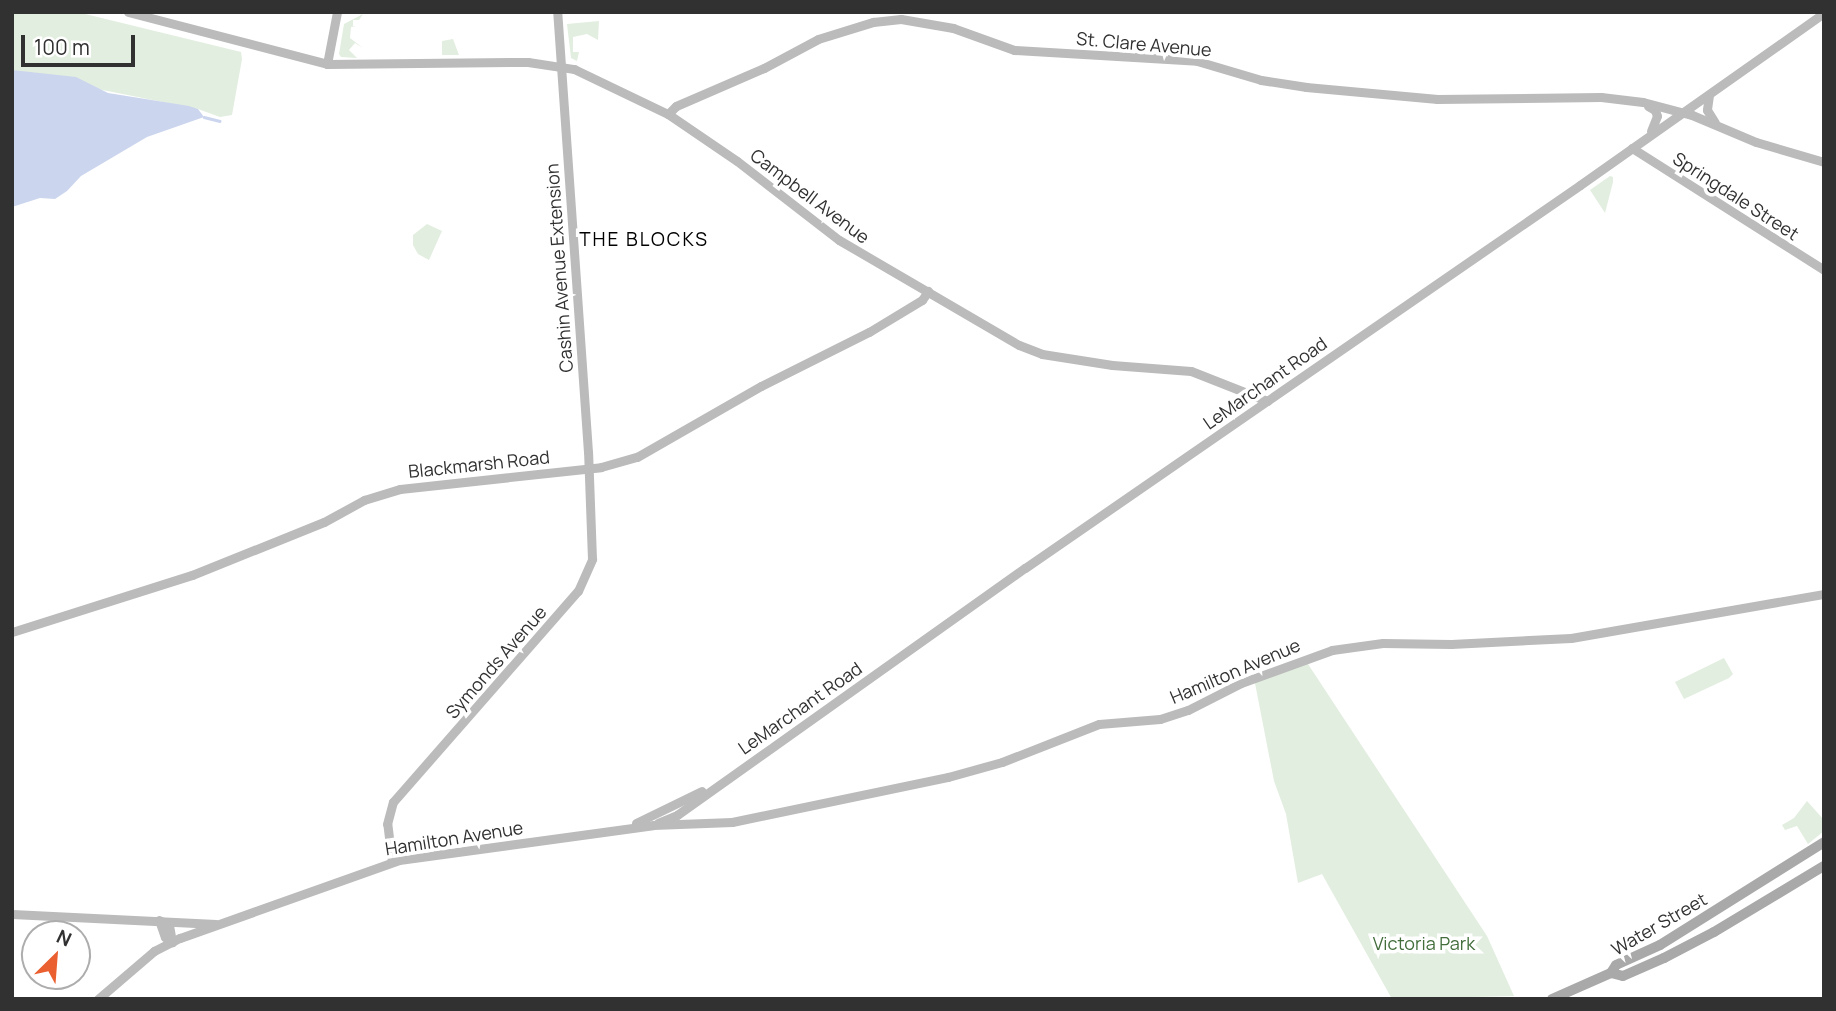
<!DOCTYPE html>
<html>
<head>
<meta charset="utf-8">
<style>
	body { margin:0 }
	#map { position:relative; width:1836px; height:1011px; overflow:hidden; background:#fff; font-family:Manrope,sans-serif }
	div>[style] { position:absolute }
	.green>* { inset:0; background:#e2eedf }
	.water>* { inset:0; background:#cbd5ee }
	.stream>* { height:2.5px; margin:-1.25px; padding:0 1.25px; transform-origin:1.25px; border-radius:1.25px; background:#cbd5ee }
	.secondary>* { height:9px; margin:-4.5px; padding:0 4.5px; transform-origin:4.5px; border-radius:4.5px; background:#bbb }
	.primary>* { height:10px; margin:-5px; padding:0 5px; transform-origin:5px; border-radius:5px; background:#a9a9a9 }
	span { translate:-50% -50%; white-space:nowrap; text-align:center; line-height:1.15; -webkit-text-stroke:7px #fff; paint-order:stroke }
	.street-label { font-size:18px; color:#313131 }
	.park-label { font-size:18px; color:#436e3c }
	.neighbourhood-label { font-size:19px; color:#000; letter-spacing:2px }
	.frame { position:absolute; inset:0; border:14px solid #313131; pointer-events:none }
	.north { position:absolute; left:21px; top:920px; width:70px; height:70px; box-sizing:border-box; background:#fff; border:2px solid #adadad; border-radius:50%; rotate:25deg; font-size:19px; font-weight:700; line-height:28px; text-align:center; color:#313131 }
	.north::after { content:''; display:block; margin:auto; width:24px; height:32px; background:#ea6030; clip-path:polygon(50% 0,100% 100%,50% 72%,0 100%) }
	.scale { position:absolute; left:21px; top:35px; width:114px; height:32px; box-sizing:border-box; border:4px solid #313131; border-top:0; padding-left:9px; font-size:21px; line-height:24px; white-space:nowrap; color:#313131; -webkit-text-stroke:5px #fff; paint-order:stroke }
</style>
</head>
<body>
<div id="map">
	<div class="green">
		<div style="clip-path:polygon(12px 12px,77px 12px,241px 52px,242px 59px,232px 115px,220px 117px,198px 109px,12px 72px)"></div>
		<div style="clip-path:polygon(363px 14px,359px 20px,353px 20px,353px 26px,356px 26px,351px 27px,350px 38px,363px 48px,355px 43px,349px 50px,357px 58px,341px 57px,339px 54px,344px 24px)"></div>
		<div style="clip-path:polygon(599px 21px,598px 40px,587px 34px,573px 37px,573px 52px,579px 52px,577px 61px,571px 58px,567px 24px)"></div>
		<div style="clip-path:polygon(453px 39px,459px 55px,442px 55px,442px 41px)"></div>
		<div style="clip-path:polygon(1610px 176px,1613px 177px,1613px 182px,1605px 213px,1590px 190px)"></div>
		<div style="clip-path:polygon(427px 224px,442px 231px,429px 260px,418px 254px,413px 245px,413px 235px)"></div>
		<div style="clip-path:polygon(1304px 658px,1487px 936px,1514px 996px,1392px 999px,1322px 874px,1298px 883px,1286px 814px,1274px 781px,1254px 678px)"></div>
		<div style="clip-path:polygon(1724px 658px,1733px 674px,1729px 678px,1684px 699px,1675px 682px)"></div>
		<div style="clip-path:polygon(1807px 801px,1824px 820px,1824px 831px,1808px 844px,1797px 826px,1785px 830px,1782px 825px,1794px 818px)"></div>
	</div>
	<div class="water">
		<div style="clip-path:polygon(12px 70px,76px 77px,108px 93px,189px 106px,198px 109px,204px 117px,147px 137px,81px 176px,67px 191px,55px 199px,40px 198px,12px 207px)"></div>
	</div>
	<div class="stream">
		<div style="left:204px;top:117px;width:16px;rotate:14deg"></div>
	</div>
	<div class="secondary">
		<div style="left:128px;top:12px;width:206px;rotate:14.6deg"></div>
		<div style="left:327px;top:64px;width:201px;rotate:-0.6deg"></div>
		<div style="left:528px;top:62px;width:47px;rotate:8.7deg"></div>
		<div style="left:574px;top:69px;width:104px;rotate:25.6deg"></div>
		<div style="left:668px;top:114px;width:83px;rotate:34.3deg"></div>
		<div style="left:737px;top:161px;width:129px;rotate:37.8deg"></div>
		<div style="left:839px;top:240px;width:208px;rotate:30.3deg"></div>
		<div style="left:1019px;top:345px;width:25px;rotate:21deg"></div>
		<div style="left:1042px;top:354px;width:71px;rotate:8.9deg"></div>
		<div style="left:1112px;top:365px;width:79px;rotate:4.3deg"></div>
		<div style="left:1191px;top:371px;width:82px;rotate:21.5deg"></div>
		<div style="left:327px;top:64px;width:53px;rotate:-79.1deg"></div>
		<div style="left:1709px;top:95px;width:15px;rotate:98deg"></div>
		<div style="left:1707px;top:110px;width:15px;rotate:58deg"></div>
		<div style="left:1648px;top:106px;width:8px;rotate:30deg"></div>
		<div style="left:1655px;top:110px;width:6px;rotate:72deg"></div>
		<div style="left:1657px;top:116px;width:16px;rotate:112deg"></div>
		<div style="left:668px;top:114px;width:11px;rotate:-45deg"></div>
		<div style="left:676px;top:106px;width:96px;rotate:-23.4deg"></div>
		<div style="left:764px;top:68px;width:61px;rotate:-28.2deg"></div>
		<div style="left:818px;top:39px;width:58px;rotate:-17.2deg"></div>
		<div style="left:873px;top:22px;width:28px;rotate:-6deg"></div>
		<div style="left:901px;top:19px;width:53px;rotate:9.8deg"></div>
		<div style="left:953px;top:28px;width:65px;rotate:19.8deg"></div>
		<div style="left:1014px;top:50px;width:183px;rotate:3.4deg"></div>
		<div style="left:1197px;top:61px;width:67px;rotate:16.5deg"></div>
		<div style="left:1261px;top:80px;width:46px;rotate:8.8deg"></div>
		<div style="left:1306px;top:87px;width:132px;rotate:5.2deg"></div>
		<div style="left:1437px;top:99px;width:164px;rotate:-0.7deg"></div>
		<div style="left:1601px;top:97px;width:42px;rotate:6.8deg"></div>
		<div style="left:1643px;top:102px;width:51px;rotate:14.9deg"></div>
		<div style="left:1692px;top:115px;width:69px;rotate:22.9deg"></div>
		<div style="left:1756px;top:142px;width:71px;rotate:16.4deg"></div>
		<div style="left:1632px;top:148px;width:227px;rotate:32.4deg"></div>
		<div style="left:12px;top:632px;width:189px;rotate:-17.6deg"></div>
		<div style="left:192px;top:575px;width:142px;rotate:-21.9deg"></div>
		<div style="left:324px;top:522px;width:46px;rotate:-28.8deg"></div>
		<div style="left:364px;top:500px;width:38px;rotate:-17deg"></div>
		<div style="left:400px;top:489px;width:202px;rotate:-6.2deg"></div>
		<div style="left:601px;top:467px;width:37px;rotate:-16deg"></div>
		<div style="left:637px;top:457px;width:143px;rotate:-29.8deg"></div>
		<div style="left:761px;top:386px;width:121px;rotate:-26.6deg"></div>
		<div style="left:869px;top:332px;width:62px;rotate:-31.1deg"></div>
		<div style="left:922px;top:300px;width:11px;rotate:-56deg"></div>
		<div style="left:636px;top:823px;width:73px;rotate:-25.9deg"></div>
		<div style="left:658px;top:823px;width:21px;rotate:-23deg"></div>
		<div style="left:677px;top:815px;width:427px;rotate:-35.4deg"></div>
		<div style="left:1025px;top:568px;width:674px;rotate:-34.61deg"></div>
		<div style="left:1580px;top:185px;width:299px;rotate:-35.2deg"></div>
		<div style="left:392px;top:862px;width:38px;rotate:-97deg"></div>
		<div style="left:387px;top:824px;width:23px;rotate:-75deg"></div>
		<div style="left:393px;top:802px;width:281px;rotate:-48.8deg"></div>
		<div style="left:578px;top:591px;width:35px;rotate:-66deg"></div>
		<div style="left:592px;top:559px;width:107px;rotate:-92.1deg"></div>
		<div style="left:588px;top:452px;width:441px;rotate:-94deg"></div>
		<div style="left:12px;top:914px;width:204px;rotate:2.8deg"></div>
		<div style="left:159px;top:920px;width:18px;rotate:71deg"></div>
		<div style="left:165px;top:937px;width:9px;rotate:36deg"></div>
		<div style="left:161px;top:921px;width:9px;rotate:27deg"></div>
		<div style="left:169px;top:925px;width:17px;rotate:80deg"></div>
		<div style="left:98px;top:999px;width:74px;rotate:-40.6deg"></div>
		<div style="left:154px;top:951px;width:29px;rotate:-27deg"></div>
		<div style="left:180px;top:938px;width:232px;rotate:-19.6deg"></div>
		<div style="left:399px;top:860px;width:256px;rotate:-7.8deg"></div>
		<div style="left:653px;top:825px;width:79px;rotate:-2.2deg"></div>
		<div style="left:732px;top:822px;width:221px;rotate:-11.8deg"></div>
		<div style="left:948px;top:777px;width:56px;rotate:-15.5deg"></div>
		<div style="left:1002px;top:762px;width:104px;rotate:-21.4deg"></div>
		<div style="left:1099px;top:724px;width:61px;rotate:-4.7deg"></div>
		<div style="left:1160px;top:719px;width:29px;rotate:-18deg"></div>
		<div style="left:1188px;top:710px;width:59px;rotate:-27deg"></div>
		<div style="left:1241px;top:683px;width:97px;rotate:-19.9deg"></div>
		<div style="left:1332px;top:650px;width:51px;rotate:-7.8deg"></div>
		<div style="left:1383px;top:643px;width:68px;rotate:0.8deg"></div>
		<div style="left:1451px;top:644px;width:120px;rotate:-2.9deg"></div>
		<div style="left:1571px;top:638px;width:257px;rotate:-9.9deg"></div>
	</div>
	<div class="primary">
		<div style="left:1611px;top:973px;width:9px;rotate:-58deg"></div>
		<div style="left:1616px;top:965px;width:48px;rotate:-24.4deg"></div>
		<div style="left:1660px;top:945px;width:194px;rotate:-32.1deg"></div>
		<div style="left:1611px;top:973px;width:12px;rotate:14deg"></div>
		<div style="left:1623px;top:976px;width:45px;rotate:-23.7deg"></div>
		<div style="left:1664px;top:958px;width:56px;rotate:-27.5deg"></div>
		<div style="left:1714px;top:932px;width:128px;rotate:-31deg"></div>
		<div style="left:1552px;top:999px;width:64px;rotate:-23.8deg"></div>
	</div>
	<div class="street-label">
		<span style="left:1144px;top:44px;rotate:5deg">St. Clare Avenue</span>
		<span style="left:810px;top:196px;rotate:37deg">Campbell Avenue</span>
		<span style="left:1736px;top:196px;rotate:33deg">Springdale Street</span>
		<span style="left:559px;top:268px;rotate:-94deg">Cashin Avenue Extension</span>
		<span style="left:1265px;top:383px;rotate:-35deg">LeMarchant Road</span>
		<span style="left:479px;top:464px;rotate:-6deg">Blackmarsh Road</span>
		<span style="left:496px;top:662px;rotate:-49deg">Symonds Avenue</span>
		<span style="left:1235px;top:671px;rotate:-23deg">Hamilton Avenue</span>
		<span style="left:800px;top:708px;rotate:-35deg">LeMarchant Road</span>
		<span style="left:454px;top:838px;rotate:-9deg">Hamilton Avenue</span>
		<span style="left:1659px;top:924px;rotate:-30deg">Water Street</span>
	</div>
	<div class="park-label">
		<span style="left:1424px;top:943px">Victoria Park</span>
	</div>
	<div class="neighbourhood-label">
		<span style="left:644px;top:240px">THE BLOCKS</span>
	</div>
	<div class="frame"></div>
	<div class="north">N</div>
	<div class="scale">100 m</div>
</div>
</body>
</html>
